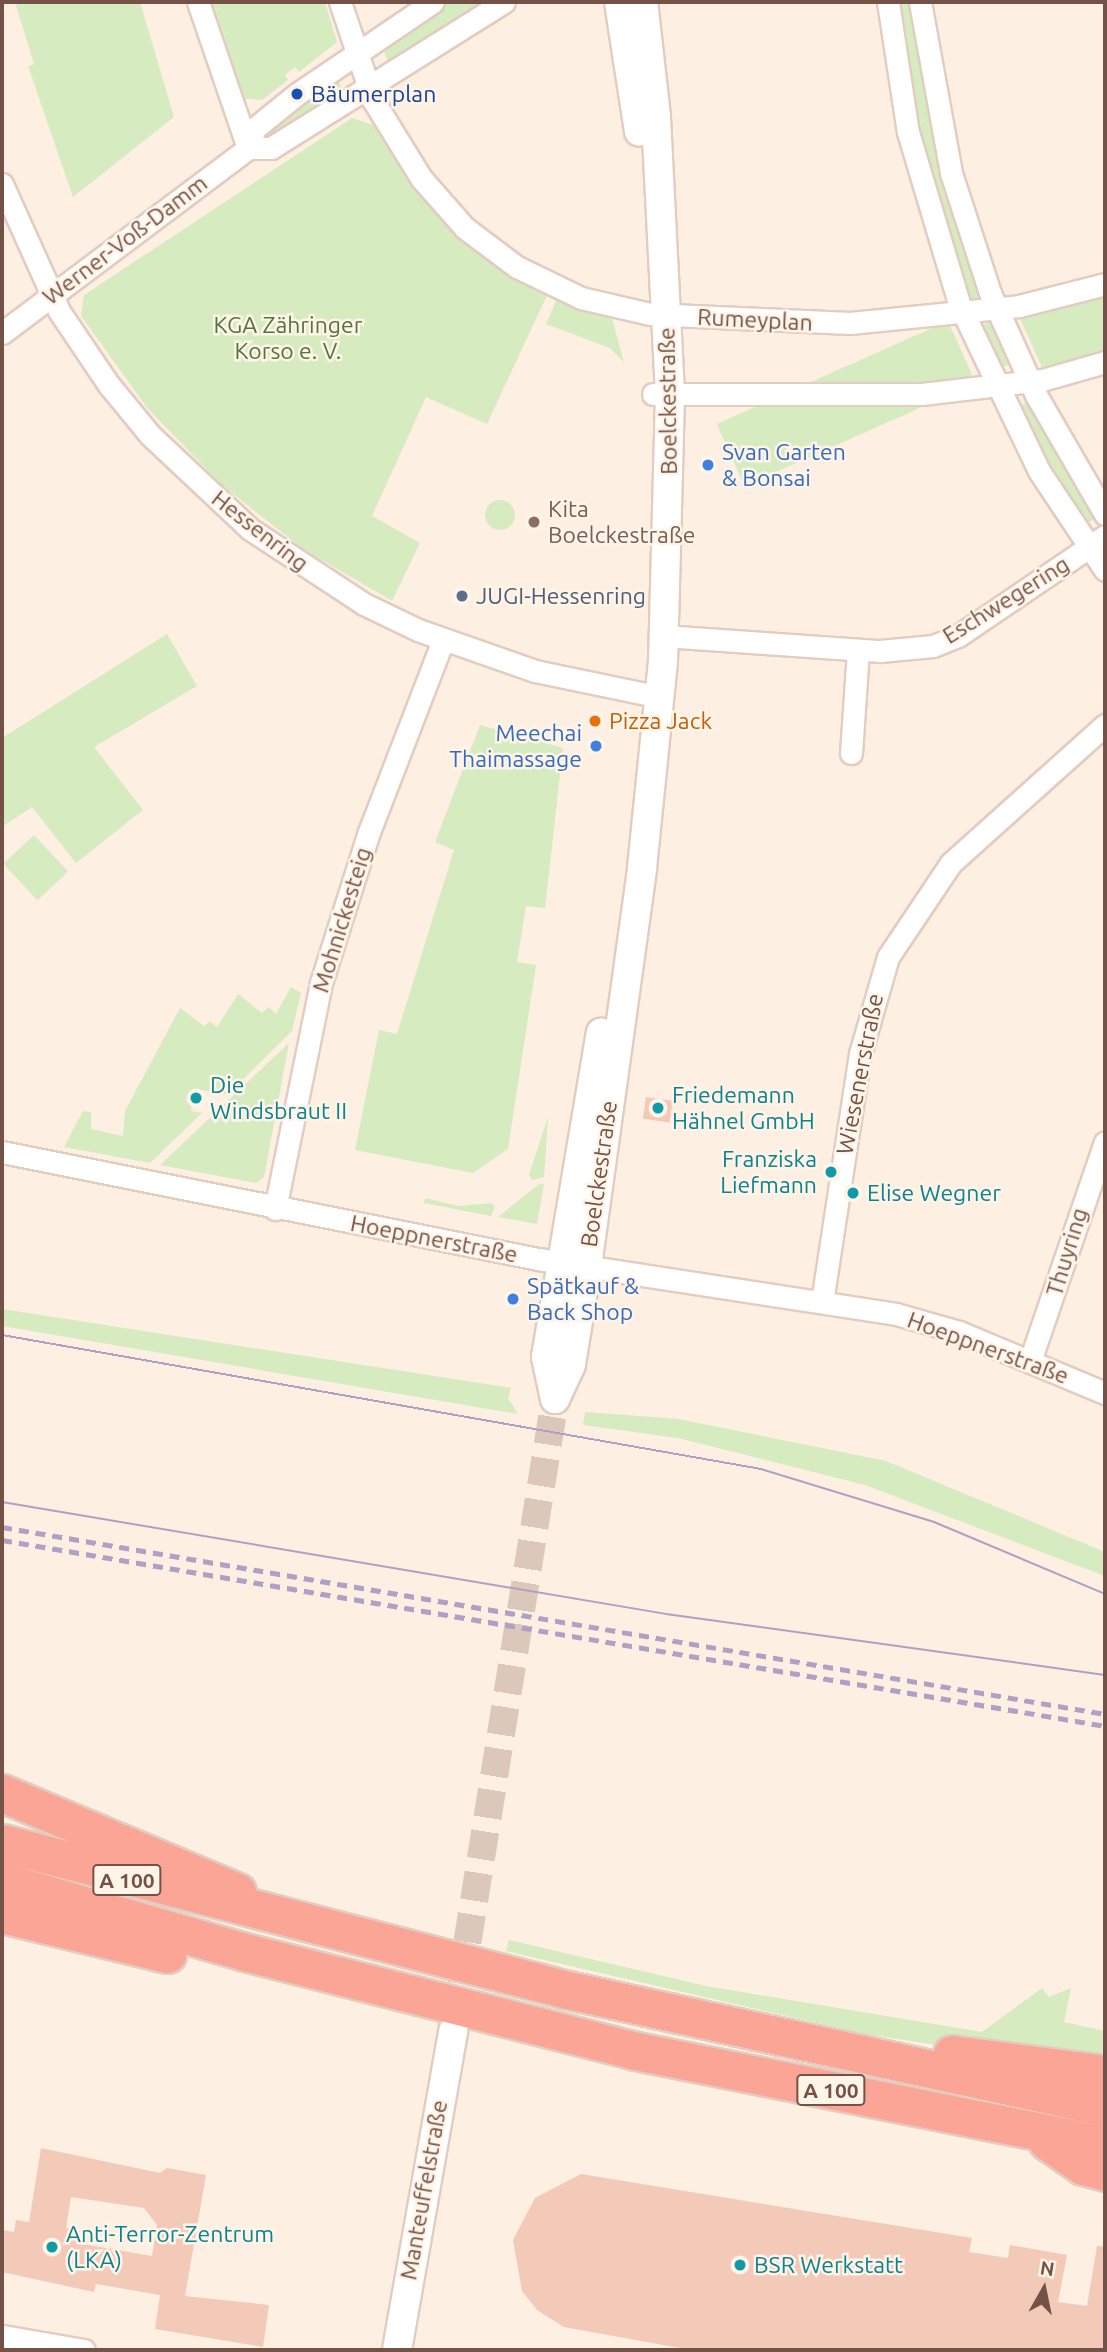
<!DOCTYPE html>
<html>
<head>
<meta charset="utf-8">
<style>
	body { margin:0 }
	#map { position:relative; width:1107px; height:2352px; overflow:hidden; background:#fdefe1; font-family:Ubuntu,sans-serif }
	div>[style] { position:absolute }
	.green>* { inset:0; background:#d6ebbf; transform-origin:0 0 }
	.round { border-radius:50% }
	.building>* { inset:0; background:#f3c9b8; transform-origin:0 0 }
	.secondary-tunnel>* { height:28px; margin-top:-14px; transform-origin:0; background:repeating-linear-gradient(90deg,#dbc8ba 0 28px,transparent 0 42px) }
	.roads { filter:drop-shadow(2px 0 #e3ccc0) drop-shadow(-2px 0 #e3ccc0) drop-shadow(0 2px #e3ccc0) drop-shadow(0 -2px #e3ccc0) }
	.minor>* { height:21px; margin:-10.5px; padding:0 10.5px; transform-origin:10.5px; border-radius:10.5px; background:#fff }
	.secondary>* { height:28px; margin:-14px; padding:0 14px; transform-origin:14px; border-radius:14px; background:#fff }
	.motorway>* { height:37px; margin:-18.5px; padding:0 18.5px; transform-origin:18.5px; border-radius:18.5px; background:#faa595 }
	.tram>* { height:2px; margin:-1px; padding:0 1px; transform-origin:1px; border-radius:1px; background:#b0a0c6 }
	.rail>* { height:5px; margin-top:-2.5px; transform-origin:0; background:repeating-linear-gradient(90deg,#b0a0c6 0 10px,transparent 0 17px) }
	.dots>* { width:19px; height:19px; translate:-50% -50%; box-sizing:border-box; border:4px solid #fff4e8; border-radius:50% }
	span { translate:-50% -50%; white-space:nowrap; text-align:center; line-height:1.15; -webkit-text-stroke:5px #fff4e8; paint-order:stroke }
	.shield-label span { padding:2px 5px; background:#fff4e8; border:2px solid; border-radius:5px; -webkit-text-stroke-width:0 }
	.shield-label { font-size:21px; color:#755247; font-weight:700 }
	.transit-label { font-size:23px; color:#164399 }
	.left { translate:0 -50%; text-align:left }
	.street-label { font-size:23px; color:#755247 }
	.park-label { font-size:23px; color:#53753c }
	.shop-label { font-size:23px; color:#366cbe }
	.right { translate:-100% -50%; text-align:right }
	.education-label { font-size:23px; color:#785e54 }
	.service-label { font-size:23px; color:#4e5e75 }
	.food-label { font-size:23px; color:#c56008 }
	.culture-label { font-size:23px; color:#0d838f }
	.frame { position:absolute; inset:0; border:4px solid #755247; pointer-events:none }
	.north { position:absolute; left:1009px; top:2254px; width:70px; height:70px; -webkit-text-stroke:5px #fff4e8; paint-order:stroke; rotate:9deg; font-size:19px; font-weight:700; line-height:28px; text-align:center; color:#755247 }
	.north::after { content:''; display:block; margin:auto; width:24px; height:32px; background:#755247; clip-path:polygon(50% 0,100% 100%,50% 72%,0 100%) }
</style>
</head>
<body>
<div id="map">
	<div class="green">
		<div style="clip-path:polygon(15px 2px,140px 2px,174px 117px,73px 197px,28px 66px,34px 64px)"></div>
		<div style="clip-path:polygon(204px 2px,325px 2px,337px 42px,299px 72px,295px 67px,285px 75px,288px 80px,262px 100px,235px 98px)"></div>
		<div style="clip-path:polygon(447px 2px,489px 2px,389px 65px,381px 43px)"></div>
		<div style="clip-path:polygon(894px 2px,914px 2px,983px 296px,966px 302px,924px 171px)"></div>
		<div style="clip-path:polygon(335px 75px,345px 93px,264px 142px,259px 134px)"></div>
		<div style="clip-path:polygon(352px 118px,377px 126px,407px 175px,548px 293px,487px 424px,426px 397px,372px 516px,420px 543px,392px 601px,303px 549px,222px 485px,148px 409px,81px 316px,84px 295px)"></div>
		<div style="clip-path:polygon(1105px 290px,1105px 357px,1044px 372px,1017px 312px)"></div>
		<div style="clip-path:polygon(558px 296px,611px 315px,624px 362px,610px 348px,546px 324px)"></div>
		<div style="left:994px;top:320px;width:47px;height:18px;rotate:67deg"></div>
		<div style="left:948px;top:321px;width:68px;height:253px;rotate:66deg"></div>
		<div style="left:1030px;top:400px;width:135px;height:18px;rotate:60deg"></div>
		<div class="round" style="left:485px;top:500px;width:30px;height:30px"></div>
		<div style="clip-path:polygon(167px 634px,197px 686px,94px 747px,143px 810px,76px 863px,32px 807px,2px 827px,2px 738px)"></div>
		<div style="clip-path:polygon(480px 725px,563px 748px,545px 908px,526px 906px,517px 962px,536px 965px,508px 1149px,473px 1173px,355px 1150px,379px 1030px,397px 1034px,454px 850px,435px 842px)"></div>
		<div style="left:34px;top:835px;width:50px;height:42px;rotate:47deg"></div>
		<div style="clip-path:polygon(291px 987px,301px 993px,292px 1031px,227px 1095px,195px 1089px,191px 1111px,202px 1113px,150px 1163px,64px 1147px,83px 1111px,91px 1112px,91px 1129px,123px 1136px,125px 1111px,180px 1008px,204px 1026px,210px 1021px,217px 1027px,238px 994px,262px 1013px,269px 1007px,276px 1014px)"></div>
		<div style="clip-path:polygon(289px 1043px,264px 1177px,256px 1183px,160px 1165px)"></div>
		<div style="clip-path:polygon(548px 1117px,544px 1177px,532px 1180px,529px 1175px)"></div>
		<div style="clip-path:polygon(539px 1184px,544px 1184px,537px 1224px,498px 1217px)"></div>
		<div style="clip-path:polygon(425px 1198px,458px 1206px,492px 1203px,495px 1207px,491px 1216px,424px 1203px)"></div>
		<div style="clip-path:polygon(2px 1309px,511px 1388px,508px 1398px,518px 1414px,2px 1326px)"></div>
		<div style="clip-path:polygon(585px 1412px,678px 1419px,886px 1461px,1105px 1552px,1105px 1576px,865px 1485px,678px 1438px,583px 1425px)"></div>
		<div style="clip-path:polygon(509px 1940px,706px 1986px,982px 2032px,1042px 1988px,1049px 1997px,1071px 1988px,1064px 2022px,1105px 2031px,1105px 2070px,864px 2034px,506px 1951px)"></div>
	</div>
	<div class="building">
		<div style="left:646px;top:1097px;width:27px;height:22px;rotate:8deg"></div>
		<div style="clip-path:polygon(evenodd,41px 2148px,160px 2173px,167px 2168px,206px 2175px,185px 2296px,269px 2305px,263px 2347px,155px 2329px,160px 2295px,96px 2284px,94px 2292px,2px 2272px,2px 2230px,14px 2232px,16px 2220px,29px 2222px,41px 2148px,71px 2197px,144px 2208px,157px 2225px,152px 2256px,77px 2243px,80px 2231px,66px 2228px,71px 2197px)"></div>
		<div style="clip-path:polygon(581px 2174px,972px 2238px,969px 2252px,1008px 2258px,1010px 2245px,1067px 2255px,1058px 2302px,1087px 2306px,1097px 2246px,1105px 2247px,1105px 2350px,691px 2350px,564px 2327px,537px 2310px,522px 2291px,513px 2240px,535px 2198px)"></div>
	</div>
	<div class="secondary-tunnel">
		<div style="left:454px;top:2025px;width:634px;rotate:-80.83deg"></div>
	</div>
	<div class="roads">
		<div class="minor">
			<div style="left:198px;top:2px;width:154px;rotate:71.1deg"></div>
			<div style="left:340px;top:2px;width:103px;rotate:71.4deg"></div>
			<div style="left:373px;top:100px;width:92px;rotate:58.4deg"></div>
			<div style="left:421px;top:178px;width:67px;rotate:48.7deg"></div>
			<div style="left:465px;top:228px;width:65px;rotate:36.9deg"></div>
			<div style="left:517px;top:267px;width:71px;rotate:25.8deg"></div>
			<div style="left:581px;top:298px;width:71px;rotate:13.1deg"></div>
			<div style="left:650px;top:314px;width:200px;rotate:2.6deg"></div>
			<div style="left:850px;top:323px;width:170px;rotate:-5.7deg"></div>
			<div style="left:1019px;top:306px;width:89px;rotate:-14.3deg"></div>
			<div style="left:888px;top:2px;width:132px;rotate:81.3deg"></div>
			<div style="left:908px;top:132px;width:182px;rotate:73.4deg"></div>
			<div style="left:960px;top:306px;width:183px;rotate:64.4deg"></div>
			<div style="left:1039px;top:471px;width:119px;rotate:56.3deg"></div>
			<div style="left:920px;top:2px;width:174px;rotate:79.7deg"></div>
			<div style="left:951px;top:173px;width:126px;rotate:72deg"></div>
			<div style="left:990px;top:293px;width:112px;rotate:65.7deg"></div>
			<div style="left:1036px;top:395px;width:138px;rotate:59.9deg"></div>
			<div style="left:248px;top:148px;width:23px"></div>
			<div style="left:271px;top:148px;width:275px;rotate:-32.1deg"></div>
			<div style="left:2px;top:184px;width:139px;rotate:65.8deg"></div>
			<div style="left:59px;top:311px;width:89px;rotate:56deg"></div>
			<div style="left:109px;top:385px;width:65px;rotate:50.6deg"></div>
			<div style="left:150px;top:435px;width:137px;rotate:43.2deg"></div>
			<div style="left:250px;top:529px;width:136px;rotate:33.3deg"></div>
			<div style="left:364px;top:604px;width:60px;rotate:25.7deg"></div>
			<div style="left:418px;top:630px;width:124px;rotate:19.3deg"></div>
			<div style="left:535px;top:671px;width:128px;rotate:11.7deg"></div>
			<div style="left:2px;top:333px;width:308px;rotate:-36.9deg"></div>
			<div style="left:248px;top:148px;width:21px;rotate:-71deg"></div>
			<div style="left:255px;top:128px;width:54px;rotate:-39deg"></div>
			<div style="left:297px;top:94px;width:164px;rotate:-34.1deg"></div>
			<div style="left:653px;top:394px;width:269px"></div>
			<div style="left:922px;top:394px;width:121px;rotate:-6.7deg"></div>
			<div style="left:1042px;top:380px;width:66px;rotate:-15.9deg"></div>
			<div style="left:664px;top:636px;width:217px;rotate:4deg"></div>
			<div style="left:880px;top:651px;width:53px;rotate:-5.4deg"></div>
			<div style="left:933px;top:646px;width:27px;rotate:-22deg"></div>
			<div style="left:958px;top:636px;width:178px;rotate:-34.2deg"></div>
			<div style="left:851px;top:753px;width:103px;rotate:-86.1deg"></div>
			<div style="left:2px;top:1152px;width:547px;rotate:11.29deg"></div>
			<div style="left:538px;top:1259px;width:362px;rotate:8.7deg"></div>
			<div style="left:896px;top:1314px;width:66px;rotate:15.9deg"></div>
			<div style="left:959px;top:1332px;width:158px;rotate:22.7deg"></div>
			<div style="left:275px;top:1209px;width:231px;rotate:-78.5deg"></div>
			<div style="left:321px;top:983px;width:158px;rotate:-72.4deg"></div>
			<div style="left:369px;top:832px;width:206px;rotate:-68.9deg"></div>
			<div style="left:822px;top:1302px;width:251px;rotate:-81.3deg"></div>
			<div style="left:860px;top:1054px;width:101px;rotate:-73.9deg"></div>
			<div style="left:888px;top:957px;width:113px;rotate:-56.2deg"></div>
			<div style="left:951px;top:863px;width:207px;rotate:-41.9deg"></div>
			<div style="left:1030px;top:1361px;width:231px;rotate:-71.1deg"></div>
			<div style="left:2px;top:2336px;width:83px;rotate:9.7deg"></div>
		</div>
		<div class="secondary">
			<div style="left:619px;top:2px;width:131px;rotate:81.2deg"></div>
			<div style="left:555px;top:1399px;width:38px;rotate:-65deg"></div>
			<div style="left:571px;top:1364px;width:99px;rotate:-80.7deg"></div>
			<div style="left:587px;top:1266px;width:402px;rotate:-82.1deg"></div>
			<div style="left:642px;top:868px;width:207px;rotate:-84.2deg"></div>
			<div style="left:663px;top:662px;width:268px;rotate:-88.5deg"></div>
			<div style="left:670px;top:394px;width:278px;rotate:-92.9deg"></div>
			<div style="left:656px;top:116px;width:115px;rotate:-96.5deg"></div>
			<div style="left:555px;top:1399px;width:43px;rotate:-102.1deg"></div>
			<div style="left:546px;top:1357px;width:329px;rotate:-80.4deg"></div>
			<div style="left:397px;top:2350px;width:324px;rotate:-80deg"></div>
		</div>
		<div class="motorway">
			<div style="left:2px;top:1793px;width:255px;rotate:22.8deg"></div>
			<div style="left:2px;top:1843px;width:585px;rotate:14.56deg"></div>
			<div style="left:568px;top:1990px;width:550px;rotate:12.29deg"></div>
			<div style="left:2px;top:1881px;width:253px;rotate:16.3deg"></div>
			<div style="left:245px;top:1952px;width:398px;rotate:14.2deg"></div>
			<div style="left:631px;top:2050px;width:483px;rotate:11.3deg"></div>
			<div style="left:2px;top:1914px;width:170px;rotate:13.6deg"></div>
			<div style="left:952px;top:2054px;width:154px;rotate:7.4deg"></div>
			<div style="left:1047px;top:2141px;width:44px;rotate:34.8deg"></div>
			<div style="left:1083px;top:2166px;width:23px;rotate:15deg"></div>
		</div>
	</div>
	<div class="tram">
		<div style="left:2px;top:1335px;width:771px;rotate:10.01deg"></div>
		<div style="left:761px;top:1469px;width:181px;rotate:17deg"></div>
		<div style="left:934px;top:1522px;width:186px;rotate:22.8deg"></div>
		<div style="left:2px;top:1502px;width:673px;rotate:9.57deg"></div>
		<div style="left:666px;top:1614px;width:443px;rotate:7.9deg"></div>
	</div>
	<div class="rail">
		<div style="left:2px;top:1527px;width:1119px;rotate:9.62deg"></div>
		<div style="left:2px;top:1540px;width:1119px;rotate:9.57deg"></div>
	</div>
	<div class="dots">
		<div style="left:297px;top:94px;background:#1a4fb4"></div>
		<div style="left:708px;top:465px;background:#3f7fe0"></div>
		<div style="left:534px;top:522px;background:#8d6e63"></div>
		<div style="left:462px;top:596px;background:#5c6f8a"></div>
		<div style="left:595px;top:721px;background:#e8710a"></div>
		<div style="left:596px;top:746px;background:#3f7fe0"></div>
		<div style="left:196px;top:1098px;background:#0f9aa8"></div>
		<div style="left:658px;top:1108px;background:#0f9aa8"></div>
		<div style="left:831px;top:1172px;background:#0f9aa8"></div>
		<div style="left:853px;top:1193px;background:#0f9aa8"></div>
		<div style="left:513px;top:1299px;background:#3f7fe0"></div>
		<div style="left:52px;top:2247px;background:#0f9aa8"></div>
		<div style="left:740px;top:2265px;background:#0f9aa8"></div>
	</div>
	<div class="shield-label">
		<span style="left:127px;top:1880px">A 100</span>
		<span style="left:831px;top:2090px">A 100</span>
	</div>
	<div class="transit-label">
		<span class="left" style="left:311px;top:94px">Bäumerplan</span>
	</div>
	<div class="street-label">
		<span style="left:125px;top:240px;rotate:-37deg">Werner-Voß-Damm</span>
		<span style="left:755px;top:320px;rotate:3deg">Rumeyplan</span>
		<span style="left:668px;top:401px;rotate:-91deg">Boelckestraße</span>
		<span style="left:260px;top:531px;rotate:38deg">Hessenring</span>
		<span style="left:1006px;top:600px;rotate:-32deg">Eschwegering</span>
		<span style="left:342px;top:920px;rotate:-73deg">Mohnickesteig</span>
		<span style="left:860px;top:1074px;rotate:-79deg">Wiesenerstraße</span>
		<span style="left:599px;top:1174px;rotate:-82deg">Boelckestraße</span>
		<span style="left:434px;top:1239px;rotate:11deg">Hoeppnerstraße</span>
		<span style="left:1067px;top:1252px;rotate:-73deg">Thuyring</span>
		<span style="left:988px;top:1348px;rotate:20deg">Hoeppnerstraße</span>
		<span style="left:424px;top:2190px;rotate:-80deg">Manteuffelstraße</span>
	</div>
	<div class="park-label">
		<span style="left:288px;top:338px">KGA Zähringer<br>Korso e. V.</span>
	</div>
	<div class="shop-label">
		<span class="left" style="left:722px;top:465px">Svan Garten<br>&amp; Bonsai</span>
		<span class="right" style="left:582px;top:746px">Meechai<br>Thaimassage</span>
		<span class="left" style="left:527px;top:1299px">Spätkauf &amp;<br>Back Shop</span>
	</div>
	<div class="education-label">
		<span class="left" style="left:548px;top:522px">Kita<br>Boelckestraße</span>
	</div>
	<div class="service-label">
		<span class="left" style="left:476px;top:596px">JUGI-Hessenring</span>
	</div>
	<div class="food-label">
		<span class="left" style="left:609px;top:721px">Pizza Jack</span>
	</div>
	<div class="culture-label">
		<span class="left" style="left:210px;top:1098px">Die<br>Windsbraut II</span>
		<span class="left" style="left:672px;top:1108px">Friedemann<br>Hähnel GmbH</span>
		<span class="right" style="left:817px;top:1172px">Franziska<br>Liefmann</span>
		<span class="left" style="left:867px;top:1193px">Elise Wegner</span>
		<span class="left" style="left:66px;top:2247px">Anti-Terror-Zentrum<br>(LKA)</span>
		<span class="left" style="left:754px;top:2265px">BSR Werkstatt</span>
	</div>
	<div class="frame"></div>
	<div class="north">N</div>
</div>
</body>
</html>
